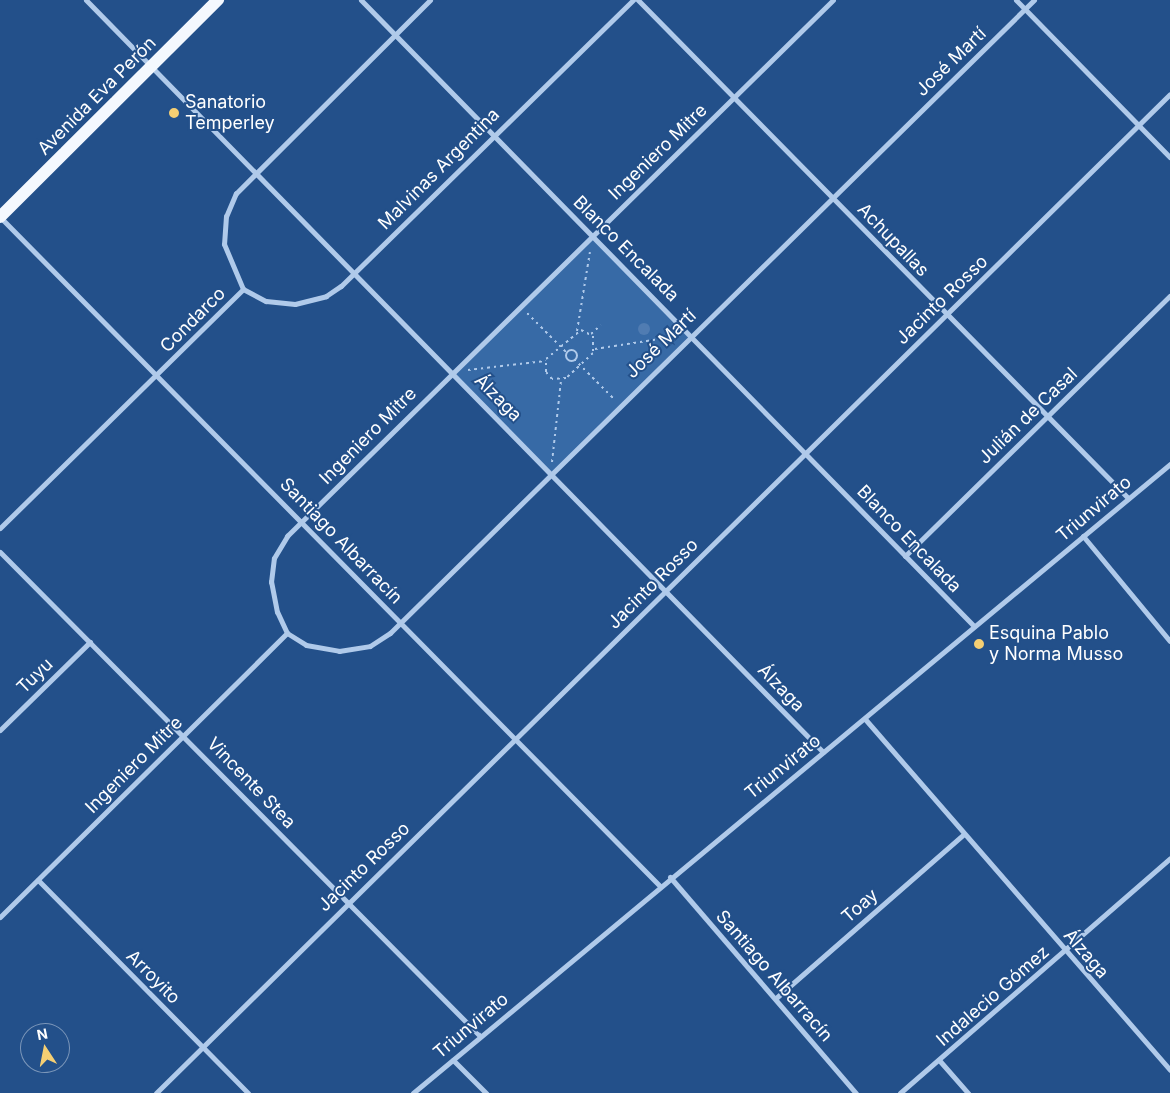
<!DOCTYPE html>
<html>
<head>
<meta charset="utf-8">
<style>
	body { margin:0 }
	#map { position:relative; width:1170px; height:1093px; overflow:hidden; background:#23508a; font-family:Inter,sans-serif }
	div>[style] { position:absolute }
	.green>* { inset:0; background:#376aa6; transform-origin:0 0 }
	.building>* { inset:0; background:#507cb2 }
	.round { border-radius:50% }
	.path>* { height:2px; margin-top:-1px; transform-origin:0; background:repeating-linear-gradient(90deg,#b0caea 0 2.5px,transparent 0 6.5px) }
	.path>.ring { margin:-1px; padding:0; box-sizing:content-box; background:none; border:2px solid #b0caea; border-radius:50% }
	.minor>* { height:5px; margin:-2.5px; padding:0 2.5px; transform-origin:2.5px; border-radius:2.5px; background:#b0caea }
	.primary>* { height:12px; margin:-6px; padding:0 6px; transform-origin:6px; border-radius:6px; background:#f4f8fe }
	.dots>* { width:14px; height:14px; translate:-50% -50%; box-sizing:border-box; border:2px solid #23508a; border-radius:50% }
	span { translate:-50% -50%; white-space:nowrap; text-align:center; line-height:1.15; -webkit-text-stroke:4px #23508a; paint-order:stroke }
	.street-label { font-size:18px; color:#fff }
	.poi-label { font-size:18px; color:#fff }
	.left { translate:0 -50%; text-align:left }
	.north { position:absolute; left:20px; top:1023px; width:50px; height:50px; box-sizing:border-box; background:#23508a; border:1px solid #7b96b9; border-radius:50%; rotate:349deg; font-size:14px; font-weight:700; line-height:20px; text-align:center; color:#fff }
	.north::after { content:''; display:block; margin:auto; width:18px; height:22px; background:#f5cf73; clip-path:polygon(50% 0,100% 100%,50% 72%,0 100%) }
</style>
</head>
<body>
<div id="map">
	<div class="green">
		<div style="left:592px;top:234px;width:141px;height:197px;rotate:45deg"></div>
	</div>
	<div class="building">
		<div class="round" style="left:638px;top:323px;width:12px;height:12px"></div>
	</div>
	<div class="path">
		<div style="left:527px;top:313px;width:55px;rotate:45deg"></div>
		<div style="left:581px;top:330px;width:13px;rotate:27deg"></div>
		<div style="left:593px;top:336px;width:17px;rotate:90deg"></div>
		<div style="left:593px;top:353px;width:37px;rotate:137deg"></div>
		<div style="left:566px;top:378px;width:14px;rotate:176deg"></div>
		<div style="left:552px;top:379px;width:9px;rotate:-131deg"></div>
		<div style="left:546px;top:372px;width:13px;rotate:-90deg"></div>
		<div style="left:546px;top:359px;width:45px;rotate:-39.6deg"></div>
		<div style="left:577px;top:331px;width:80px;rotate:-80.7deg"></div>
		<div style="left:591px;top:334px;width:13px;rotate:-42deg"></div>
		<div style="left:595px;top:349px;width:85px;rotate:-8.8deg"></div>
		<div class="ring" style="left:565.5px;top:349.5px;width:9px;height:9px"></div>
		<div style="left:574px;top:359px;width:58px;rotate:45deg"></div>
		<div style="left:468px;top:370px;width:78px;rotate:-6.7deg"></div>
		<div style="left:552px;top:462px;width:82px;rotate:-83.7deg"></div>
	</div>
	<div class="minor">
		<div style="left:86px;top:0;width:1053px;rotate:45.58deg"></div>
		<div style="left:361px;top:0;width:876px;rotate:45.6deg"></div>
		<div style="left:430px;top:0;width:274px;rotate:135.1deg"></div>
		<div style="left:236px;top:193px;width:25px;rotate:113deg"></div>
		<div style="left:226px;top:216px;width:28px;rotate:94deg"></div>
		<div style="left:224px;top:244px;width:49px;rotate:67.1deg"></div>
		<div style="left:243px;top:289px;width:26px;rotate:28deg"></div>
		<div style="left:266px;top:301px;width:29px;rotate:6deg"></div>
		<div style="left:295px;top:304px;width:32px;rotate:-14deg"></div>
		<div style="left:326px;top:296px;width:18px;rotate:-34deg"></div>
		<div style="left:341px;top:286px;width:409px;rotate:-44.4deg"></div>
		<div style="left:638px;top:0;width:699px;rotate:45.46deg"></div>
		<div style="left:1016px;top:0;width:220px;rotate:45.6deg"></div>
		<div style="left:0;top:217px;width:940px;rotate:45.39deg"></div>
		<div style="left:0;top:528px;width:341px;rotate:-44.5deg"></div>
		<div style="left:1083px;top:536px;width:136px;rotate:50.4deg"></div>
		<div style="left:0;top:552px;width:682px;rotate:45.24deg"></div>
		<div style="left:905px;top:556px;width:371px;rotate:-44.5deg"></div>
		<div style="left:287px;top:633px;width:22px;rotate:32deg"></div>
		<div style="left:306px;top:645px;width:34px;rotate:10deg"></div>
		<div style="left:339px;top:651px;width:31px;rotate:-9deg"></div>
		<div style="left:370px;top:646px;width:24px;rotate:-33deg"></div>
		<div style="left:390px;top:633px;width:903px;rotate:-44.51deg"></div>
		<div style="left:865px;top:719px;width:465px;rotate:49deg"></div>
		<div style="left:0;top:730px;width:126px;rotate:-44.4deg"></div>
		<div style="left:670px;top:877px;width:285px;rotate:49.3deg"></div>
		<div style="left:38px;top:880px;width:299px;rotate:45.4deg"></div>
		<div style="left:0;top:917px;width:404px;rotate:-44.7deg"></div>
		<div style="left:287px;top:633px;width:23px;rotate:-115deg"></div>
		<div style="left:277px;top:612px;width:31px;rotate:-101deg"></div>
		<div style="left:271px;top:582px;width:24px;rotate:-83deg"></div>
		<div style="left:274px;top:558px;width:26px;rotate:-59deg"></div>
		<div style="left:287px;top:536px;width:765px;rotate:-44.47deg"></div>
		<div style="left:776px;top:998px;width:248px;rotate:-41.1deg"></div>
		<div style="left:453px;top:1060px;width:47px;rotate:45deg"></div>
		<div style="left:939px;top:1060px;width:44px;rotate:48.7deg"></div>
		<div style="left:156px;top:1093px;width:1423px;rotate:-44.57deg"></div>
		<div style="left:413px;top:1093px;width:984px;rotate:-39.72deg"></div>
		<div style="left:900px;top:1093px;width:358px;rotate:-41deg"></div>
	</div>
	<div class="primary">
		<div style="left:0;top:217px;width:308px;rotate:-44.9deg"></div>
	</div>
	<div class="dots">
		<div style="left:174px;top:113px;background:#f5cf73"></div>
		<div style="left:979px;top:644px;background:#f5cf73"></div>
	</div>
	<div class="street-label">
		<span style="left:951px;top:62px;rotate:-44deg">José Martí</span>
		<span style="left:97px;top:96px;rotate:-45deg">Avenida Eva Perón</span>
		<span style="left:658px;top:152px;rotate:-44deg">Ingeniero Mitre</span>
		<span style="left:439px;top:169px;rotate:-45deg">Malvinas Argentina</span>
		<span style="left:893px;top:240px;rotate:46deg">Achupallas</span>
		<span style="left:626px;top:249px;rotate:45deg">Blanco Encalada</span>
		<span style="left:942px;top:300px;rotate:-44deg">Jacinto Rosso</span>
		<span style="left:193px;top:320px;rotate:-45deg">Condarco</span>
		<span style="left:661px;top:344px;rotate:-44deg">José Martí</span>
		<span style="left:498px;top:398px;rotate:45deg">Álzaga</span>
		<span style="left:1028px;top:416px;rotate:-44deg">Julián de Casal</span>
		<span style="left:368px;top:436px;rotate:-45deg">Ingeniero Mitre</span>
		<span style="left:1094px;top:509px;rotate:-40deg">Triunvirato</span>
		<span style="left:909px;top:539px;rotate:46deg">Blanco Encalada</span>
		<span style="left:341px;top:541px;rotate:46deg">Santiago Albarracín</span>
		<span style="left:653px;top:584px;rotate:-45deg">Jacinto Rosso</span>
		<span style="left:35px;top:676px;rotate:-44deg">Tuyu</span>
		<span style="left:781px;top:688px;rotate:46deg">Álzaga</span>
		<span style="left:134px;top:765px;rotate:-45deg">Ingeniero Mitre</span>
		<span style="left:783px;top:767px;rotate:-39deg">Triunvirato</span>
		<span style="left:251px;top:783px;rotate:46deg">Vincente Stea</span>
		<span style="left:364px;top:867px;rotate:-44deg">Jacinto Rosso</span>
		<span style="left:860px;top:906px;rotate:-41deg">Toay</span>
		<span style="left:1086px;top:954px;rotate:49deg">Álzaga</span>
		<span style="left:774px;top:976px;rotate:49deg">Santiago Albarracín</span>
		<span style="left:153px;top:977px;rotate:45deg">Arroyito</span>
		<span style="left:993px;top:996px;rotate:-41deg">Indalecio Gómez</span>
		<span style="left:471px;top:1026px;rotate:-40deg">Triunvirato</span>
	</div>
	<div class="poi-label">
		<span class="left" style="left:185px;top:113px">Sanatorio<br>Temperley</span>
		<span class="left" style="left:989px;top:644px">Esquina Pablo<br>y Norma Musso</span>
	</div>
	<div class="north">N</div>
</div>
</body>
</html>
